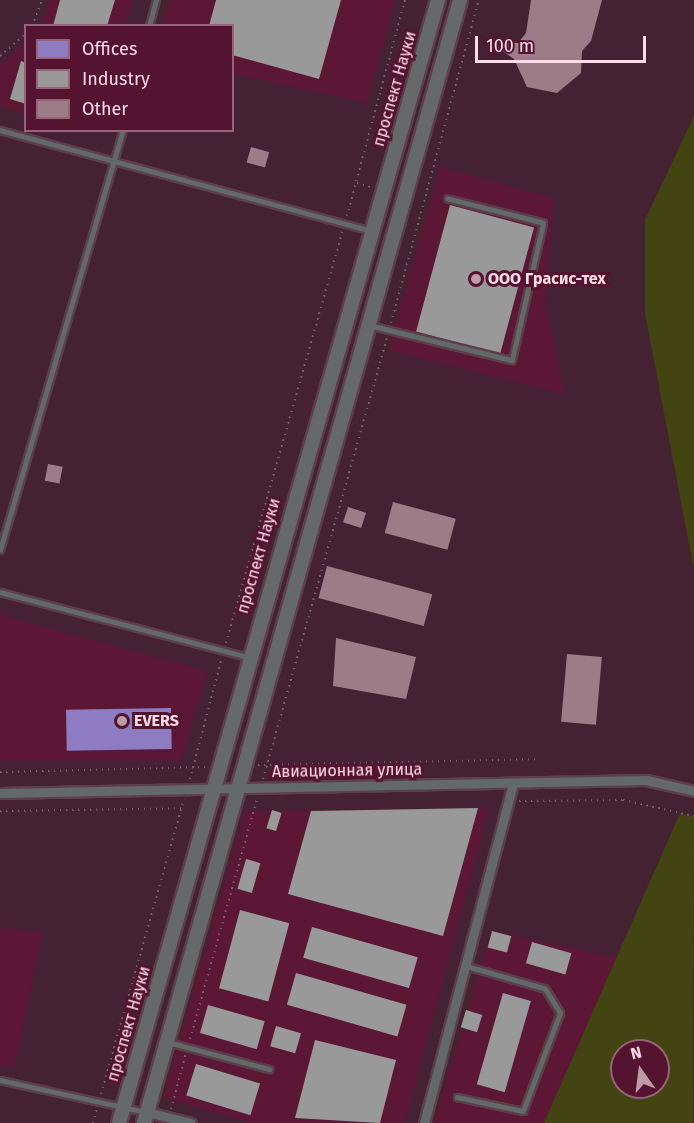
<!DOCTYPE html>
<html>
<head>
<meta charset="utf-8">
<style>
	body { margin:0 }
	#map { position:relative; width:694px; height:1123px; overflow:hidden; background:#452231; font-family:"Fira Sans",sans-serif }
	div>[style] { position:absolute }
	.built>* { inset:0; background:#5b1734 }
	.green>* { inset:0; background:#424511 }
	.offices>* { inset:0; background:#8e7cc3; transform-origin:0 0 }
	.industry>* { inset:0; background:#999; transform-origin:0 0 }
	.building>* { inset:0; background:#9b7c87; transform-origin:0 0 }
	.path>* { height:2px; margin-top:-1px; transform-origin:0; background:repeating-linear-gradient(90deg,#6f666a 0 1.5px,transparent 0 6px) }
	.roads { filter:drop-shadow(2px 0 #5c3f4b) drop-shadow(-2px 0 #5c3f4b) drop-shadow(0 2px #5c3f4b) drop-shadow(0 -2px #5c3f4b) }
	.lane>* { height:4.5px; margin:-2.25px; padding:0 2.25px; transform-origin:2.25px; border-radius:2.25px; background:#626968 }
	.street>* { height:9px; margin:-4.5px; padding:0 4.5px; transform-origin:4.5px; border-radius:4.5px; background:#626968 }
	.secondary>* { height:14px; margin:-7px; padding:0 7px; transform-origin:7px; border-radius:7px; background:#66696a }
	.dots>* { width:16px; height:16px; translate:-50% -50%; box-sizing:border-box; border:3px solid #54132f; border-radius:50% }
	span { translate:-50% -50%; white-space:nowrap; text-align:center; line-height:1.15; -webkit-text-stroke:6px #54132f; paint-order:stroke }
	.street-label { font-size:16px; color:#fedce6 }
	.poi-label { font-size:16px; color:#fedce6; font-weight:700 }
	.left { translate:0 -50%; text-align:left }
	.legend { position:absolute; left:24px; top:24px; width:210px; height:108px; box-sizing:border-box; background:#54132f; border:2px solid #986378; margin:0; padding:8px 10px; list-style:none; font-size:18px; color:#fedce6 }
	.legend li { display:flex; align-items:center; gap:12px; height:30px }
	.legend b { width:30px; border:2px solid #986378 }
	.north { position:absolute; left:610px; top:1039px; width:60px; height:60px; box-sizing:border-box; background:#54132f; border:2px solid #986378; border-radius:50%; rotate:346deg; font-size:16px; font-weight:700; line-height:24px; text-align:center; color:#fedce6 }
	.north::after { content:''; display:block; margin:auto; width:21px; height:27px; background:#bd9ba7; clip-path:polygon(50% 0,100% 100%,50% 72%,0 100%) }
	.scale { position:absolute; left:475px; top:36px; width:171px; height:27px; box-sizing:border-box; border:3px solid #fedce6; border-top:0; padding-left:8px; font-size:18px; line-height:21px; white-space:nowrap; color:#fedce6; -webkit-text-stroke:4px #54132f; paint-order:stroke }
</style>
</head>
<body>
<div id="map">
	<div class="built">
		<div style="clip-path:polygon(50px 0,133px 0,125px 25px,39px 26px)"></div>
		<div style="clip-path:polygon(169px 0,395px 0,367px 103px,233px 74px,232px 26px,162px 26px)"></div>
		<div style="clip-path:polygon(25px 41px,25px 114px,0 106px,0 66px)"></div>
		<div style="clip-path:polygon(440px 167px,553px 198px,546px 307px,564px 394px,388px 350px)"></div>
		<div style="clip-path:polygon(0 615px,208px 671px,181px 761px,0 761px)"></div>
		<div style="clip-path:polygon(489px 808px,405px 1123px,251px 1123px,163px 1098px,245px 811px)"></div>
		<div style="clip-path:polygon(0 927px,43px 932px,14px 1068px,0 1064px)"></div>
		<div style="clip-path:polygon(491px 931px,620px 958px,544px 1123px,434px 1123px)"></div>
	</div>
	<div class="green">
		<div style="clip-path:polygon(694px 116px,694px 570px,645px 313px,645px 220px)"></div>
		<div style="clip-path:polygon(evenodd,680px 813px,694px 817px,693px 1123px,544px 1123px,680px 813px,622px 1051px,658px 1051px,658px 1087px,622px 1087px,622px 1051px)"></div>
	</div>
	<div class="offices">
		<div style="left:171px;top:708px;width:41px;height:105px;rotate:89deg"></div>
	</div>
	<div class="industry">
		<div style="clip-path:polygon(60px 0,115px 0,107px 26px,53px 26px)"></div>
		<div style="clip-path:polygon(216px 0,341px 0,319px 79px,232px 55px,232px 26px,209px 26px)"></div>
		<div style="clip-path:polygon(21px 61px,26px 63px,26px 104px,10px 99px)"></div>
		<div style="left:450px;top:205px;width:87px;height:131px;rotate:15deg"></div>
		<div style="clip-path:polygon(478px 808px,443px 936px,288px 894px,311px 811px)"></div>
		<div style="left:272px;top:810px;width:10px;height:19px;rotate:17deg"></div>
		<div style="left:246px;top:859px;width:15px;height:31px;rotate:16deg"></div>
		<div style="left:240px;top:910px;width:51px;height:81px;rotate:15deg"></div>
		<div style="left:312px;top:927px;width:110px;height:32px;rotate:16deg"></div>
		<div style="left:492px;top:931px;width:20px;height:17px;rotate:15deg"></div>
		<div style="left:532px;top:942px;width:41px;height:22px;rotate:16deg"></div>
		<div style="left:296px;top:973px;width:115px;height:33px;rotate:16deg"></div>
		<div style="left:503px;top:993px;width:29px;height:95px;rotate:16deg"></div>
		<div style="left:208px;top:1005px;width:59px;height:29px;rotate:16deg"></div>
		<div style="left:466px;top:1010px;width:17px;height:18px;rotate:17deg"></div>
		<div style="left:276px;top:1026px;width:26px;height:21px;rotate:16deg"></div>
		<div style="clip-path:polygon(315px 1040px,396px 1060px,380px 1123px,295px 1118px)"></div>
		<div style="left:196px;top:1064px;width:67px;height:33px;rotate:17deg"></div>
	</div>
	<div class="building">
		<div style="clip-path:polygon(531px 0,602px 0,591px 41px,582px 51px,581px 73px,557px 93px,527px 87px,514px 59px,498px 48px,500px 42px,518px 43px,526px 33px)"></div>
		<div style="left:251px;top:147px;width:19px;height:16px;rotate:16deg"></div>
		<div style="left:48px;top:464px;width:15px;height:17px;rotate:11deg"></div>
		<div style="left:393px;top:502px;width:65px;height:32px;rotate:15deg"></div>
		<div style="left:348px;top:507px;width:19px;height:16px;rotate:18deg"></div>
		<div style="left:327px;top:566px;width:109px;height:33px;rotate:15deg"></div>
		<div style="clip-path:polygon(336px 638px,416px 657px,406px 699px,333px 686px)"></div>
		<div style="left:567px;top:654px;width:35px;height:68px;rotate:5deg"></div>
	</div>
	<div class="path">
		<div style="left:32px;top:26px;width:28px;rotate:-69deg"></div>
		<div style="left:0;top:56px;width:35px;rotate:-41deg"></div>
		<div style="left:357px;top:183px;width:15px;rotate:16deg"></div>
		<div style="left:347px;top:216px;width:224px;rotate:-75deg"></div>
		<div style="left:391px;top:323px;width:335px;rotate:-74.8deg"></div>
		<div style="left:226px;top:643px;width:429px;rotate:-74.2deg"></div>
		<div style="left:258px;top:765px;width:280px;rotate:-1.2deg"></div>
		<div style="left:0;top:772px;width:207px;rotate:-1.4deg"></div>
		<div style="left:190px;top:779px;width:126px;rotate:-75.3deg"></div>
		<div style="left:263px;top:779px;width:459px;rotate:-74.3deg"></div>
		<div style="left:519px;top:801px;width:104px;rotate:-0.6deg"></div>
		<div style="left:623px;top:800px;width:73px;rotate:12.7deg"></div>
		<div style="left:0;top:811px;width:182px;rotate:-0.9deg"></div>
		<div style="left:190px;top:1039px;width:252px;rotate:-74.4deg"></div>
		<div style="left:101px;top:1094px;width:306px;rotate:-74.3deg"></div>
		<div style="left:171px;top:1109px;width:58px;rotate:-75deg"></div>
		<div style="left:93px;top:1123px;width:16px;rotate:-75deg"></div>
	</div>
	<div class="roads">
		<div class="lane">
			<div style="left:149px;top:26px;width:27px;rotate:-75deg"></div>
			<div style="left:0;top:130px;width:385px;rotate:15.2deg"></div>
			<div style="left:369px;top:325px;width:147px;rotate:13.8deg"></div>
			<div style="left:512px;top:360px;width:140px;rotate:-77.2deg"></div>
			<div style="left:543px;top:223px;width:98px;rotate:-165.8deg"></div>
			<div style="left:0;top:550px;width:438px;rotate:-73.7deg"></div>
			<div style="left:0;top:592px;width:255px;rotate:14.7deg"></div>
			<div style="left:168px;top:1042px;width:105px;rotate:15deg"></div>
			<div style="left:0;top:1080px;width:148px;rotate:12.4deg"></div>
			<div style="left:457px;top:1097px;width:67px;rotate:12deg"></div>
			<div style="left:523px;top:1111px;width:105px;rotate:-69.3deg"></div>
			<div style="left:560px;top:1013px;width:28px;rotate:-122deg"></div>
			<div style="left:545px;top:989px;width:83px;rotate:-164deg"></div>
		</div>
		<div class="street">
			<div style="left:0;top:793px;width:646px;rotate:-1.15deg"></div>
			<div style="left:646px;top:780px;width:49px;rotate:12.9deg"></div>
			<div style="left:147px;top:1112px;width:45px;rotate:14deg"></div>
			<div style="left:424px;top:1123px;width:351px;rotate:-75.3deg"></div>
		</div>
		<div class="secondary">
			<div style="left:119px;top:1123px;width:1167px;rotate:-74.14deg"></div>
			<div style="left:144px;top:1123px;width:1167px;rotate:-74.28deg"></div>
		</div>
	</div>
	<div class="dots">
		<div style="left:476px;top:279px;background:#bd9ba7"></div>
		<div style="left:122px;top:721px;background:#bd9ba7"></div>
	</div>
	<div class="street-label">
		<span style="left:395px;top:89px;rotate:-74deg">проспект Науки</span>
		<span style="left:259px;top:556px;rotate:-74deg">проспект Науки</span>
		<span style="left:347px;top:771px;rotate:-1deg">Авиационная улица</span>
		<span style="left:129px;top:1024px;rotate:-74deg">проспект Науки</span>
	</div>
	<div class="poi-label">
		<span class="left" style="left:488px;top:279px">ООО Грасис-тех</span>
		<span class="left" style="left:134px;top:721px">EVERS</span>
	</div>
	<ul class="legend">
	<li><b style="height:16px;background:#8e7cc3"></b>Offices</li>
	<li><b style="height:16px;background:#999"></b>Industry</li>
	<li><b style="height:16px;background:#9b7c87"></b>Other</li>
	</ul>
	<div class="north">N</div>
	<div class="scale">100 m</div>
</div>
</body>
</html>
